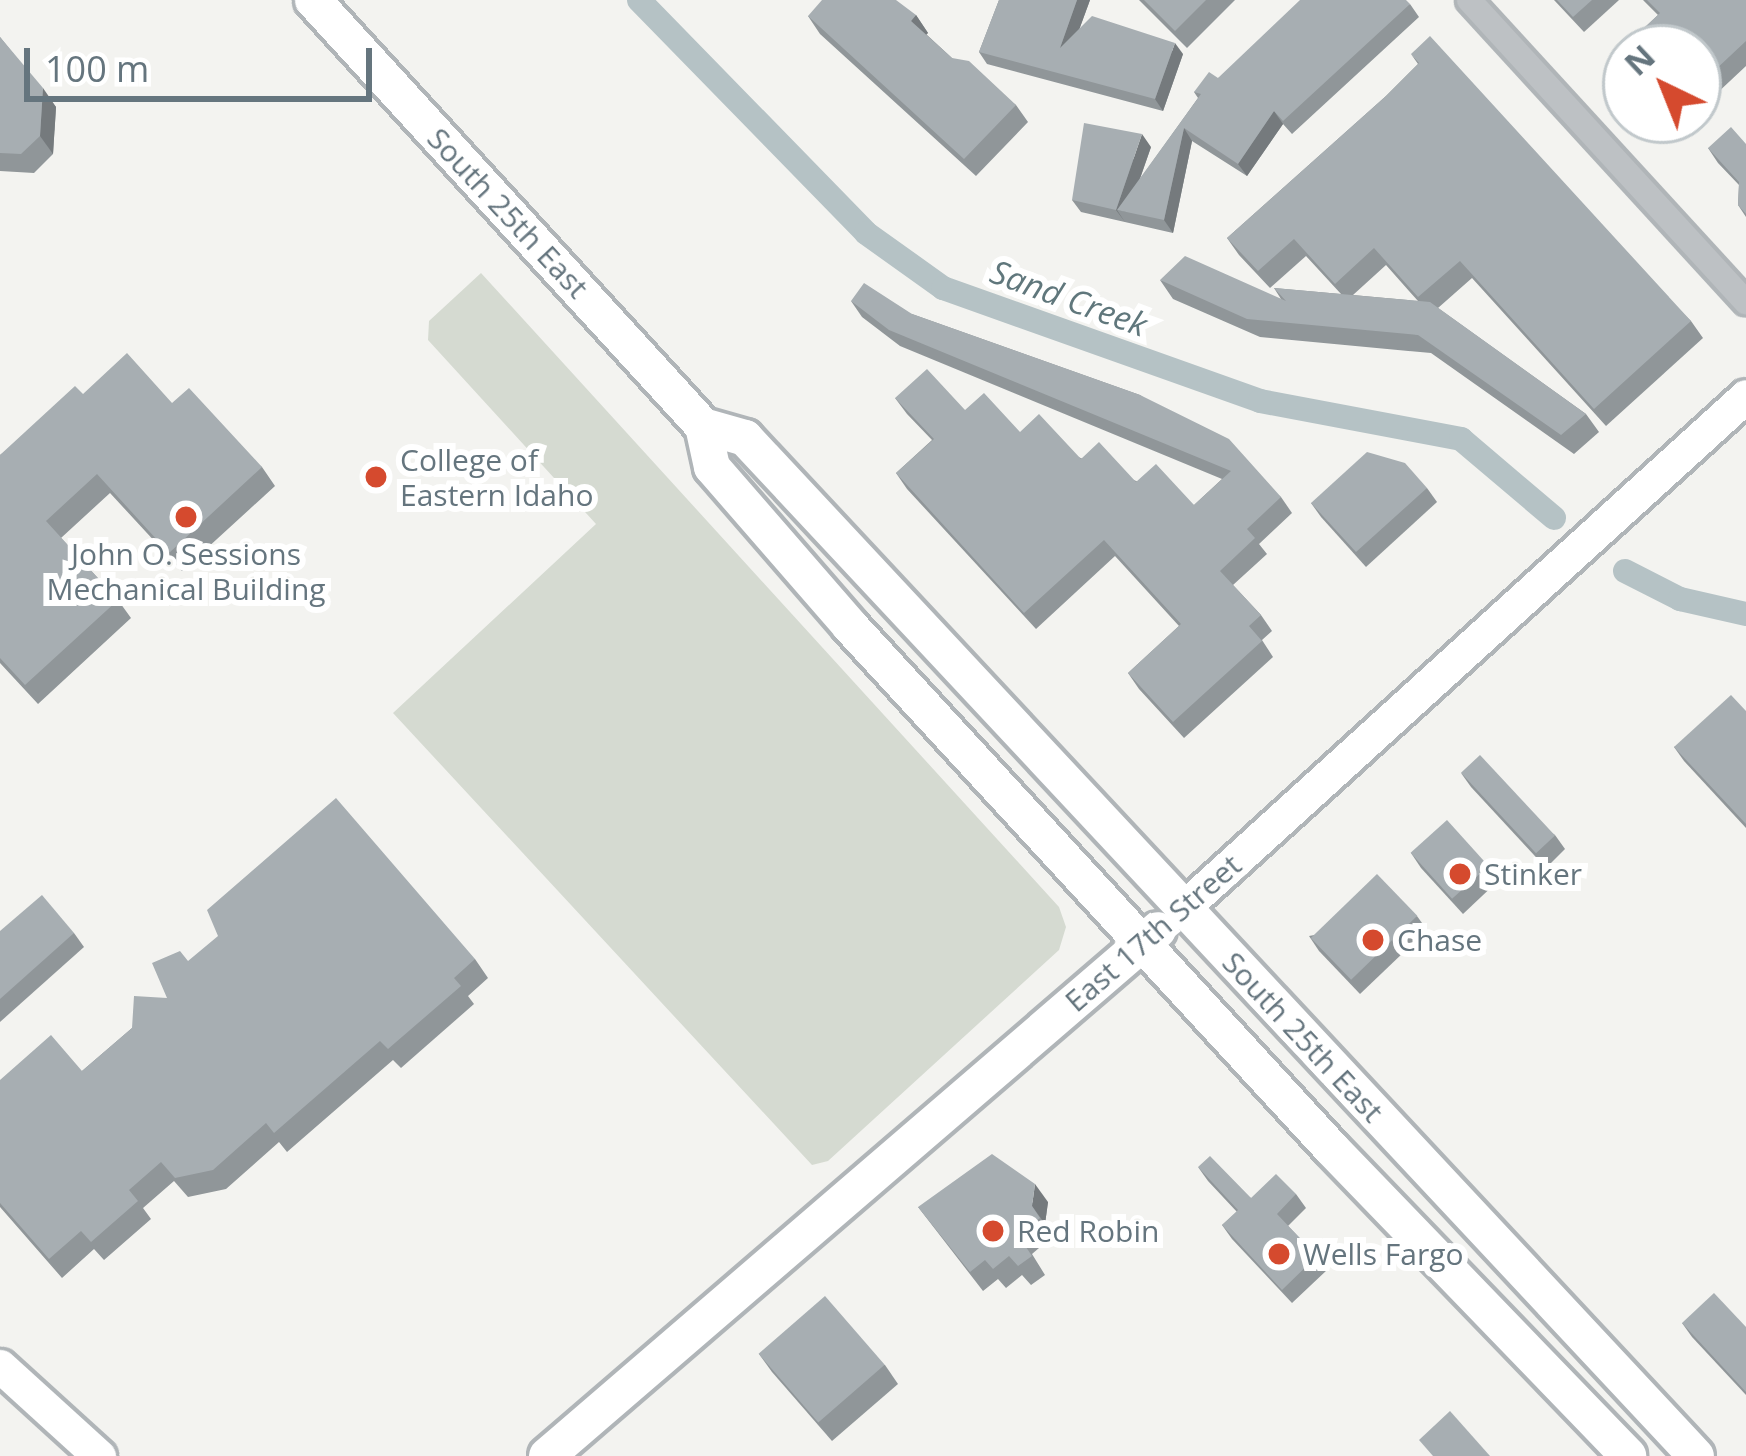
<!DOCTYPE html>
<html>
<head>
<meta charset="utf-8">
<style>
	body { margin:0 }
	#map { position:relative; width:1746px; height:1456px; overflow:hidden; background:#f3f3f0; font-family:"Open Sans",sans-serif }
	div>[style] { position:absolute }
	.green>* { inset:0; background:#d5dad1 }
	.canal>* { height:24px; margin:-12px; padding:0 12px; transform-origin:12px; border-radius:12px; background:#b5c2c5 }
	.roads { filter:drop-shadow(3px 0 #b0b5b8) drop-shadow(-3px 0 #b0b5b8) drop-shadow(0 3px #b0b5b8) drop-shadow(0 -3px #b0b5b8) }
	.street>* { height:24px; margin:-12px; padding:0 12px; transform-origin:12px; border-radius:12px; background:#bdc1c4 }
	.secondary>* { height:33px; margin:-16.5px; padding:0 16.5px; transform-origin:16.5px; border-radius:16.5px; background:#fff }
	.primary>* { height:36px; margin:-18px; padding:0 18px; transform-origin:18px; border-radius:18px; background:#fff }
	.wall>* { inset:0; background:#909699 }
	.shaded-wall>* { inset:0; background:#757a7d }
	.building>* { inset:0; background:#a7aeb2; transform-origin:0 0 }
	.dots>* { width:33px; height:33px; translate:-50% -50%; box-sizing:border-box; border:6px solid #fff; border-radius:50% }
	span { translate:-50% -50%; white-space:nowrap; text-align:center; line-height:1.15; -webkit-text-stroke:12px #fff; paint-order:stroke }
	.street-label { font-size:30px; color:#65757e }
	.poi-label { font-size:30px; color:#65757e }
	.left { translate:0 -50%; text-align:left }
	.water-label { font-size:33px; color:#60777c; font-style:italic }
	.north { position:absolute; left:1602px; top:24px; width:120px; height:120px; box-sizing:border-box; background:#fff; border:3px solid #c1c8cb; border-radius:50%; rotate:317deg; font-size:33px; font-weight:700; line-height:48px; text-align:center; color:#65757e }
	.north::after { content:''; display:block; margin:auto; width:42px; height:54px; background:#d54a2e; clip-path:polygon(50% 0,100% 100%,50% 72%,0 100%) }
	.scale { position:absolute; left:24px; top:48px; width:348px; height:54px; box-sizing:border-box; border:6px solid #65757e; border-top:0; padding-left:15px; font-size:36px; line-height:42px; white-space:nowrap; color:#65757e; -webkit-text-stroke:9px #fff; paint-order:stroke }
</style>
</head>
<body>
<div id="map">
	<div class="green">
		<div style="clip-path:polygon(481px 273px,1059px 907px,1066px 927px,1059px 950px,828px 1161px,812px 1165px,393px 713px,596px 524px,428px 340px,429px 321px)"></div>
	</div>
	<div class="canal">
		<div style="left:639px;top:0;width:325px;rotate:45.7deg"></div>
		<div style="left:866px;top:233px;width:95px;rotate:35.5deg"></div>
		<div style="left:943px;top:288px;width:337px;rotate:19.6deg"></div>
		<div style="left:1260px;top:401px;width:205px;rotate:10.7deg"></div>
		<div style="left:1461px;top:439px;width:122px;rotate:40.3deg"></div>
		<div style="left:1625px;top:571px;width:62px;rotate:27deg"></div>
		<div style="left:1680px;top:599px;width:68px;rotate:12.8deg"></div>
	</div>
	<div class="roads">
		<div class="street">
			<div style="left:1469px;top:0;width:410px;rotate:47.5deg"></div>
		</div>
		<div class="secondary">
			<div style="left:1182px;top:909px;width:762px;rotate:-42.29deg"></div>
			<div style="left:0;top:1366px;width:134px;rotate:42.3deg"></div>
		</div>
		<div class="primary">
			<div style="left:313px;top:0;width:578px;rotate:47.53deg"></div>
			<div style="left:703px;top:426px;width:42px;rotate:77.6deg"></div>
			<div style="left:712px;top:467px;width:211px;rotate:49deg"></div>
			<div style="left:850px;top:626px;width:710px;rotate:47.34deg"></div>
			<div style="left:1331px;top:1148px;width:428px;rotate:46deg"></div>
			<div style="left:703px;top:426px;width:44px;rotate:15.9deg"></div>
			<div style="left:745px;top:438px;width:1393px;rotate:46.95deg"></div>
			<div style="left:547px;top:1456px;width:806px;rotate:-40.72deg"></div>
		</div>
	</div>
	<div class="wall">
		<div style="clip-path:polygon(999px 0,1090px 0,1079px 30px,1183px 54px,1163px 111px,987px 64px,979px 52px)"></div>
		<div style="clip-path:polygon(1139px 0,1235px 0,1187px 48px)"></div>
		<div style="clip-path:polygon(1554px 0,1619px 0,1584px 32px)"></div>
		<div style="clip-path:polygon(1643px 0,1746px 0,1746px 66px,1698px 111px,1698px 48px,1626px 48px,1626px 80px,1611px 59px,1658px 15px)"></div>
		<div style="clip-path:polygon(1410px 4px,1419px 17px,1292px 134px,1283px 124px,1247px 176px,1192px 141px,1173px 233px,1081px 212px,1072px 200px,1151px 147px,1140px 179px,1198px 98px,1194px 92px,1218px 78px)"></div>
		<div style="clip-path:polygon(916px 15px,928px 33px,926px 34px,952px 58px,1016px 105px,1028px 122px,976px 176px,820px 34px,808px 16px)"></div>
		<div style="clip-path:polygon(0 37px,56px 107px,53px 154px,34px 173px,0 171px)"></div>
		<div style="clip-path:polygon(evenodd,1411px 54px,1691px 321px,1703px 338px,1606px 426px,1472px 278px,1438px 308px,1586px 414px,1599px 432px,1574px 454px,1431px 353px,1260px 337px,1173px 299px,1160px 280px,1281px 299px,1274px 288px,1341px 294px,1306px 256px,1270px 288px,1239px 255px,1227px 238px,1386px 96px,1418px 64px,1411px 54px,1386px 265px,1418px 301px,1353px 295px,1386px 265px)"></div>
		<div style="clip-path:polygon(1664px 120px,1689px 120px,1675px 133px)"></div>
		<div style="clip-path:polygon(1746px 144px,1746px 217px,1738px 205px,1739px 185px,1718px 163px,1708px 148px)"></div>
		<div style="clip-path:polygon(851px 301px,912px 314px,1140px 395px,1281px 497px,1292px 513px,1259px 544px,1267px 554px,1233px 585px,1261px 615px,1272px 631px,1262px 640px,1273px 657px,1184px 738px,1139px 689px,1128px 673px,1179px 626px,1115px 556px,1036px 629px,907px 489px,896px 473px,932px 440px,907px 414px,895px 398px,965px 410px,1194px 505px,1222px 479px,900px 346px,862px 317px)"></div>
		<div style="clip-path:polygon(83px 394px,172px 403px,262px 467px,275px 486px,182px 571px,110px 493px,61px 538px,118px 600px,131px 618px,38px 704px,0 663px,0 455px)"></div>
		<div style="clip-path:polygon(1427px 488px,1437px 502px,1366px 567px,1321px 517px,1311px 503px)"></div>
		<div style="clip-path:polygon(1746px 711px,1746px 828px,1684px 761px,1674px 747px)"></div>
		<div style="clip-path:polygon(1461px 773px,1555px 835px,1565px 849px,1546px 868px,1471px 787px)"></div>
		<div style="clip-path:polygon(1411px 853px,1489px 866px,1499px 880px,1463px 914px,1421px 868px)"></div>
		<div style="clip-path:polygon(1417px 916px,1427px 930px,1360px 994px,1319px 951px,1309px 936px)"></div>
		<div style="clip-path:polygon(0 931px,74px 933px,84px 947px,0 1022px)"></div>
		<div style="clip-path:polygon(475px 959px,488px 978px,468px 996px,474px 1004px,401px 1068px,393px 1060px,287px 1152px,279px 1142px,226px 1189px,188px 1197px,174px 1181px,143px 1208px,151px 1219px,104px 1260px,94px 1249px,62px 1278px,0 1207px,0 1080px,82px 1071px,167px 998px,188px 961px)"></div>
		<div style="clip-path:polygon(1198px 1167px,1251px 1198px,1296px 1194px,1306px 1208px,1288px 1226px,1317px 1256px,1327px 1270px,1292px 1303px,1232px 1239px,1222px 1225px,1237px 1212px,1208px 1181px)"></div>
		<div style="clip-path:polygon(1048px 1202px,1045px 1224px,1053px 1236px,1032px 1254px,1045px 1275px,1031px 1285px,1022px 1275px,1006px 1288px,998px 1279px,983px 1291px,918px 1207px)"></div>
		<div style="clip-path:polygon(1682px 1323px,1746px 1327px,1746px 1395px,1692px 1337px)"></div>
		<div style="clip-path:polygon(759px 1354px,885px 1365px,898px 1384px,832px 1441px,772px 1372px)"></div>
	</div>
	<div class="shaded-wall">
		<div style="clip-path:polygon(1077px 0,1090px 0,1068px 60px,1060px 48px)"></div>
		<div style="clip-path:polygon(916px 15px,928px 33px,923px 38px,911px 21px)"></div>
		<div style="clip-path:polygon(1175px 43px,1183px 54px,1163px 111px,1155px 99px)"></div>
		<div style="clip-path:polygon(43px 88px,56px 107px,53px 154px,40px 136px)"></div>
		<div style="clip-path:polygon(1274px 111px,1283px 124px,1247px 176px,1238px 164px)"></div>
		<div style="clip-path:polygon(1184px 128px,1192px 141px,1173px 233px,1164px 220px)"></div>
		<div style="clip-path:polygon(1142px 134px,1151px 147px,1128px 212px,1117px 210px,1125px 222px,1116px 210px)"></div>
		<div style="clip-path:polygon(1035px 1184px,1048px 1202px,1045px 1224px,1032px 1206px)"></div>
	</div>
	<div class="building">
		<div style="clip-path:polygon(822px 0,896px 0,916px 15px,911px 21px,952px 58px,969px 61px,1016px 105px,964px 159px,808px 16px)"></div>
		<div style="clip-path:polygon(999px 0,1077px 0,1060px 48px,1092px 16px,1175px 43px,1155px 99px,979px 52px)"></div>
		<div style="clip-path:polygon(1144px 0,1206px 0,1175px 31px)"></div>
		<div style="clip-path:polygon(1300px 0,1406px 0,1410px 4px,1283px 121px,1274px 111px,1238px 164px,1184px 128px,1164px 220px,1117px 210px,1201px 94px,1194px 92px,1209px 72px,1218px 78px)"></div>
		<div style="clip-path:polygon(1557px 0,1592px 0,1573px 17px)"></div>
		<div style="clip-path:polygon(1647px 0,1746px 0,1746px 41px,1698px 86px,1698px 48px,1626px 48px,1626px 76px,1611px 59px,1660px 13px)"></div>
		<div style="clip-path:polygon(1430px 36px,1691px 321px,1594px 409px,1460px 261px,1418px 297px,1374px 248px,1335px 284px,1294px 239px,1258px 271px,1227px 238px,1386px 96px,1419px 63px,1411px 54px)"></div>
		<div style="clip-path:polygon(0 37px,43px 88px,40px 136px,21px 154px,0 153px)"></div>
		<div style="clip-path:polygon(1084px 123px,1142px 134px,1116px 210px,1072px 200px)"></div>
		<div style="clip-path:polygon(1731px 127px,1746px 144px,1746px 214px,1738px 205px,1739px 182px,1708px 148px)"></div>
		<div style="clip-path:polygon(1185px 256px,1286px 301px,1274px 288px,1430px 302px,1586px 414px,1561px 435px,1418px 335px,1247px 319px,1160px 280px)"></div>
		<div style="clip-path:polygon(864px 283px,912px 314px,1140px 395px,1229px 439px,1281px 497px,1247px 529px,1255px 538px,1220px 571px,1261px 615px,1249px 626px,1262px 641px,1173px 722px,1128px 673px,1181px 624px,1104px 540px,1024px 613px,896px 473px,934px 439px,895px 398px,927px 369px,965px 410px,984px 393px,1020px 432px,1039px 414px,1081px 459px,1099px 442px,1136px 482px,1156px 464px,1194px 505px,1231px 471px,889px 330px,851px 301px)"></div>
		<div style="clip-path:polygon(127px 353px,172px 403px,189px 388px,262px 467px,169px 553px,97px 474px,46px 521px,118px 600px,25px 685px,0 658px,0 455px,75px 386px,83px 394px)"></div>
		<div style="clip-path:polygon(1367px 452px,1405px 463px,1427px 488px,1356px 552px,1311px 503px)"></div>
		<div style="clip-path:polygon(1731px 695px,1746px 711px,1746px 824px,1674px 747px)"></div>
		<div style="left:1480px;top:755px;width:110px;height:26px;rotate:47deg"></div>
		<div style="clip-path:polygon(336px 798px,475px 959px,454px 978px,461px 986px,388px 1049px,380px 1041px,274px 1133px,266px 1123px,213px 1170px,175px 1178px,161px 1162px,129px 1190px,138px 1201px,91px 1242px,81px 1231px,49px 1259px,0 1203px,0 1080px,51px 1035px,82px 1071px,132px 1028px,134px 996px,167px 998px,152px 963px,180px 951px,188px 961px,218px 936px,207px 910px)"></div>
		<div style="left:1447px;top:820px;width:62px;height:49px;rotate:48deg"></div>
		<div style="left:1377px;top:874px;width:58px;height:92px;rotate:46deg"></div>
		<div style="clip-path:polygon(42px 895px,74px 933px,0 999px,0 931px)"></div>
		<div style="clip-path:polygon(992px 1154px,1035px 1184px,1032px 1206px,1040px 1218px,1018px 1235px,1032px 1256px,1018px 1266px,1009px 1256px,993px 1269px,985px 1260px,970px 1272px,918px 1207px)"></div>
		<div style="clip-path:polygon(1210px 1156px,1251px 1198px,1276px 1174px,1296px 1194px,1277px 1214px,1317px 1256px,1282px 1290px,1222px 1225px,1238px 1210px,1198px 1167px)"></div>
		<div style="clip-path:polygon(1714px 1293px,1746px 1327px,1746px 1392px,1682px 1323px)"></div>
		<div style="left:825px;top:1296px;width:91px;height:88px;rotate:49deg"></div>
		<div style="clip-path:polygon(1450px 1411px,1490px 1456px,1433px 1456px,1419px 1440px)"></div>
	</div>
	<div class="dots">
		<div style="left:376px;top:477px;background:#d54a2e"></div>
		<div style="left:186px;top:517px;background:#d54a2e"></div>
		<div style="left:1460px;top:874px;background:#d54a2e"></div>
		<div style="left:1373px;top:940px;background:#d54a2e"></div>
		<div style="left:993px;top:1231px;background:#d54a2e"></div>
		<div style="left:1279px;top:1254px;background:#d54a2e"></div>
	</div>
	<div class="street-label">
		<span style="left:508px;top:213px;rotate:47deg">South 25th East</span>
		<span style="left:1153px;top:933px;rotate:-41deg">East 17th Street</span>
		<span style="left:1303px;top:1037px;rotate:47deg">South 25th East</span>
	</div>
	<div class="poi-label">
		<span class="left" style="left:400px;top:477px">College of<br>Eastern Idaho</span>
		<span style="left:186px;top:571px">John O. Sessions<br>Mechanical Building</span>
		<span class="left" style="left:1484px;top:874px">Stinker</span>
		<span class="left" style="left:1397px;top:940px">Chase</span>
		<span class="left" style="left:1017px;top:1231px">Red Robin</span>
		<span class="left" style="left:1303px;top:1254px">Wells Fargo</span>
	</div>
	<div class="water-label">
		<span style="left:1069px;top:298px;rotate:20deg">Sand Creek</span>
	</div>
	<div class="north">N</div>
	<div class="scale">100 m</div>
</div>
</body>
</html>
